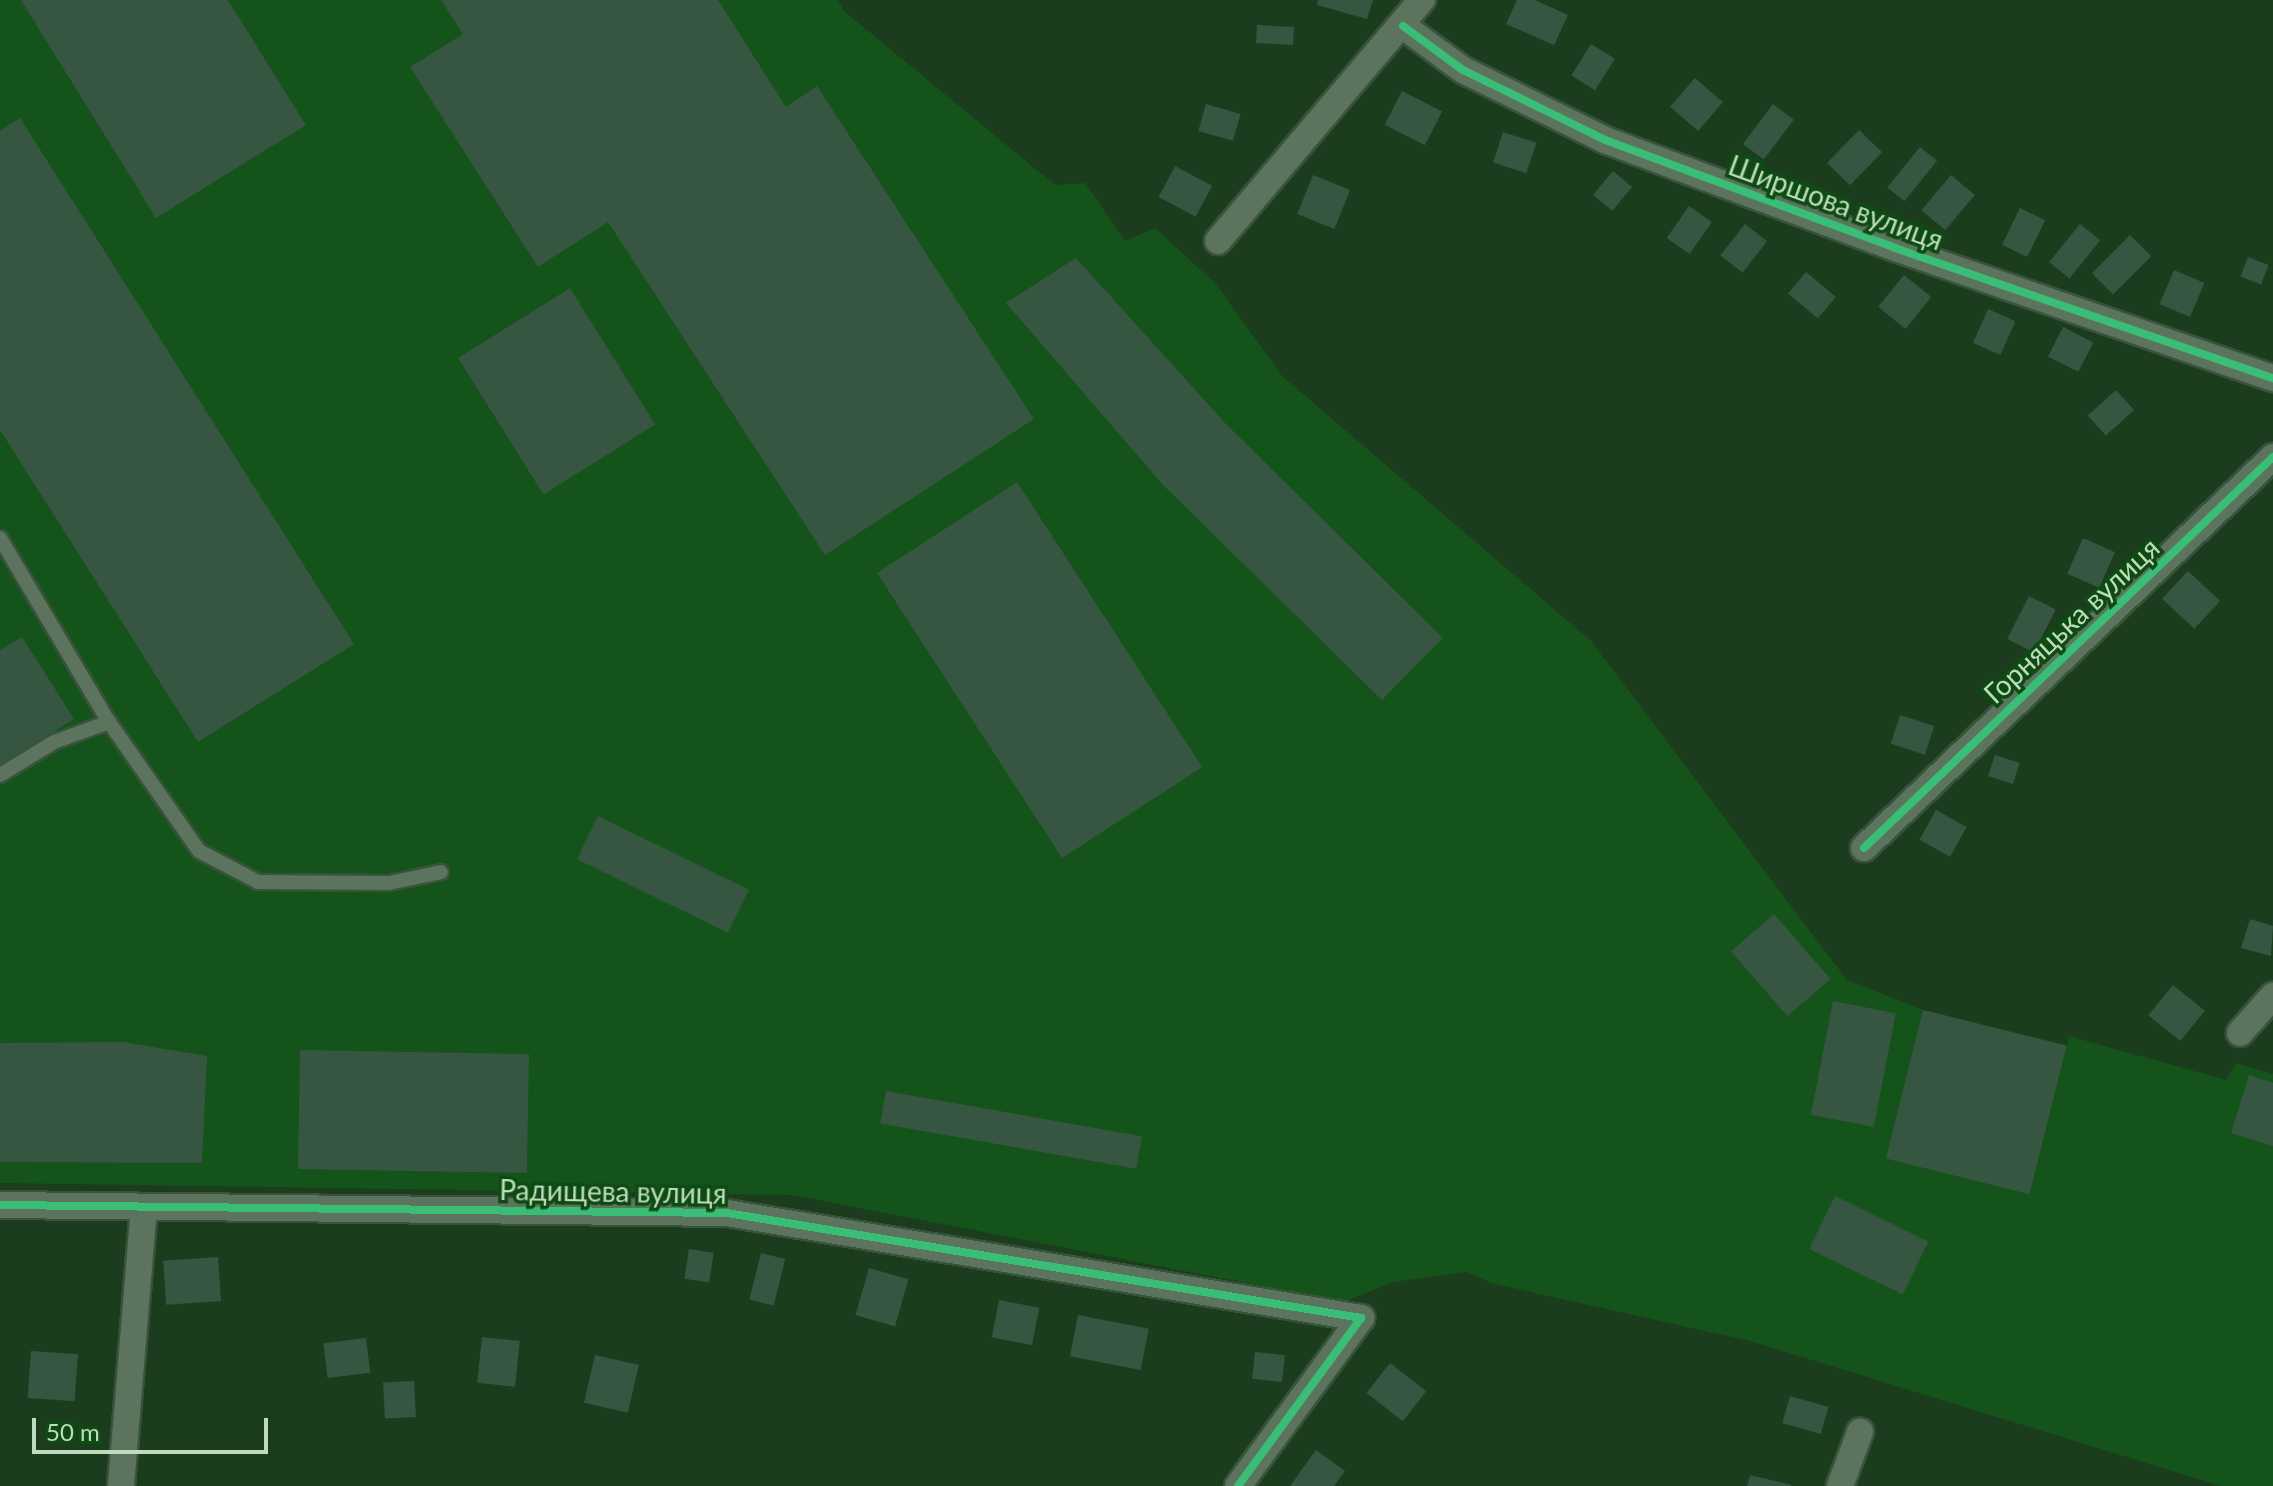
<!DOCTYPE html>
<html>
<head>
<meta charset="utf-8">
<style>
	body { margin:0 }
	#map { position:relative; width:2273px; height:1486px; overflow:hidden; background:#1b3d1e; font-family:Lato,sans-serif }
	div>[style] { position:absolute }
	.built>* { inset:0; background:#14531a }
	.building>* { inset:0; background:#375641; transform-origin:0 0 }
	.roads { filter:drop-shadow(2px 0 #39533b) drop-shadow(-2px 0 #39533b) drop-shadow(0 2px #39533b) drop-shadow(0 -2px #39533b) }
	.lane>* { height:14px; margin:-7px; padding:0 7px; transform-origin:7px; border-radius:7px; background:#5c735d }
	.street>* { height:26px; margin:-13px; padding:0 13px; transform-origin:13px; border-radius:13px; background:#5c735d }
	.cycleway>* { height:8px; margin:-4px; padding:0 4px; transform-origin:4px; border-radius:4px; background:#3abd76 }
	span { translate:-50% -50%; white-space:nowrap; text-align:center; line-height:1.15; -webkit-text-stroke:7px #0d4b13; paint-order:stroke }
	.street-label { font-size:28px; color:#bedcbd }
	.scale { position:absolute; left:32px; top:1418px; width:236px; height:36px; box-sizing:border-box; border:4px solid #bedcbd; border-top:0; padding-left:10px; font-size:24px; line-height:28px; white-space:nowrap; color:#bedcbd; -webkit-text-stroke:6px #0d4b13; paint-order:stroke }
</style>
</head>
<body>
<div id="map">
	<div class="built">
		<div style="clip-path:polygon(0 0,838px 0,844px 11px,1055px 185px,1085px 183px,1125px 241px,1155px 228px,1215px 283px,1282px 376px,1591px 641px,1847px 980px,1923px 1010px,2067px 1045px,2069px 1036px,2226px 1080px,2236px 1063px,2273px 1074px,2273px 1486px,2221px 1486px,1750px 1341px,1491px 1283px,1467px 1272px,1393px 1282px,1344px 1302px,793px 1195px,0 1183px)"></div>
	</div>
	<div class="building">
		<div style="clip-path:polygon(21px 0,228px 0,306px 125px,156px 218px)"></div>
		<div style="clip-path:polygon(441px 0,718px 0,786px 107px,817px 86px,1034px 419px,825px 555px,608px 222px,538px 267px,410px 67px,463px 34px)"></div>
		<div style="clip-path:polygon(1318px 0,1373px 0,1367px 19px,1317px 5px)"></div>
		<div style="clip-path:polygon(1517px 0,1535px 0,1568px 15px,1554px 45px,1506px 24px)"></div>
		<div style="left:1257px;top:25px;width:37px;height:18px;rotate:3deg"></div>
		<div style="left:1591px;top:44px;width:28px;height:37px;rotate:32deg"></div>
		<div style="left:1695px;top:78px;width:37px;height:38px;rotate:41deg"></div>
		<div style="left:1402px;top:91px;width:45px;height:38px;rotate:27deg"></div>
		<div style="left:1206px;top:104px;width:36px;height:28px;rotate:16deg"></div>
		<div style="left:1773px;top:104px;width:26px;height:50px;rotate:37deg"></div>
		<div style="clip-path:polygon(20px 118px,354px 644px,198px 742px,0 430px,0 131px)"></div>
		<div style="left:1859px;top:130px;width:32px;height:46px;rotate:44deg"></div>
		<div style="left:1503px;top:132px;width:35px;height:32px;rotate:18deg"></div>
		<div style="left:1920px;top:147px;width:22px;height:52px;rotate:39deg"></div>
		<div style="left:1175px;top:166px;width:42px;height:35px;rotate:28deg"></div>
		<div style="left:1613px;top:171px;width:25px;height:31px;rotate:40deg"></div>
		<div style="left:1313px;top:175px;width:40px;height:42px;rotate:22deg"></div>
		<div style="left:1951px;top:175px;width:31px;height:46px;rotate:40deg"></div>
		<div style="left:1689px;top:206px;width:28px;height:39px;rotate:35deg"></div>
		<div style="left:2020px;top:208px;width:28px;height:41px;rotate:26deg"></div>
		<div style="left:1745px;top:224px;width:28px;height:40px;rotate:38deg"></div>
		<div style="left:2080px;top:224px;width:26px;height:49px;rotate:39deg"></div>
		<div style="left:2130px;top:235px;width:30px;height:54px;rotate:45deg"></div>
		<div style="left:2248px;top:257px;width:22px;height:21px;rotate:21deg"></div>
		<div style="clip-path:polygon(1076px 258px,1226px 424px,1443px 638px,1382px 700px,1164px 486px,1006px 303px)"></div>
		<div style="left:2174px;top:270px;width:33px;height:37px;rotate:23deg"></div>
		<div style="left:1806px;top:272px;width:39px;height:28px;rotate:40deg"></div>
		<div style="left:1904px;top:275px;width:35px;height:41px;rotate:39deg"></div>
		<div style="left:570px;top:288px;width:161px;height:132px;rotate:58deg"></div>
		<div style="left:1988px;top:309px;width:30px;height:37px;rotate:24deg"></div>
		<div style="left:2063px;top:327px;width:34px;height:33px;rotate:27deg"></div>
		<div style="left:2116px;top:390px;width:27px;height:38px;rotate:48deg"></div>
		<div style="left:1017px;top:482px;width:340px;height:167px;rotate:57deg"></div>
		<div style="left:2083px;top:538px;width:35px;height:39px;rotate:24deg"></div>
		<div style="left:2188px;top:571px;width:44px;height:38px;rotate:43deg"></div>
		<div style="left:2029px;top:596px;width:30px;height:48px;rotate:27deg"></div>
		<div style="clip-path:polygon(22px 637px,74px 719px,0 765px,0 650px)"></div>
		<div style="left:1900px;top:715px;width:36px;height:30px;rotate:18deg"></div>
		<div style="left:1995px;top:755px;width:26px;height:22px;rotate:18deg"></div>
		<div style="left:1936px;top:810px;width:35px;height:34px;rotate:29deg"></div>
		<div style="left:598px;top:816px;width:168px;height:48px;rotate:26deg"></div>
		<div style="left:1774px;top:914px;width:86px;height:57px;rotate:49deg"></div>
		<div style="clip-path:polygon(2250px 919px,2273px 926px,2271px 956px,2241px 948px)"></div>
		<div style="left:2173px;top:985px;width:41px;height:39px;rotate:39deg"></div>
		<div style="left:1833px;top:1001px;width:64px;height:116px;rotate:11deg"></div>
		<div style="left:1923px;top:1010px;width:148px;height:153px;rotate:14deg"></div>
		<div style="clip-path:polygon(123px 1042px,207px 1056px,202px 1163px,0 1162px,0 1043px)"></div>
		<div style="left:300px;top:1050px;width:229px;height:119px;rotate:1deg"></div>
		<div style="clip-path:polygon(2249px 1075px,2273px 1083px,2273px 1146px,2231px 1133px)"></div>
		<div style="left:886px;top:1091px;width:260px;height:33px;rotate:10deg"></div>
		<div style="left:1835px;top:1196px;width:104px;height:59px;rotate:26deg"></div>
		<div style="left:689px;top:1249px;width:25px;height:30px;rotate:9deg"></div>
		<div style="left:761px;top:1253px;width:25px;height:48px;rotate:14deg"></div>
		<div style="left:218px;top:1257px;width:44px;height:55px;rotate:86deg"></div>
		<div style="left:869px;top:1268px;width:41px;height:49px;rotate:16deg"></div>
		<div style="left:999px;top:1300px;width:41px;height:38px;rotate:11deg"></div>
		<div style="left:1078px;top:1315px;width:72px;height:42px;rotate:11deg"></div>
		<div style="left:482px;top:1337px;width:38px;height:46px;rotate:6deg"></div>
		<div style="left:366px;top:1338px;width:35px;height:43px;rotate:83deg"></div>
		<div style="left:31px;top:1351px;width:47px;height:47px;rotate:4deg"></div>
		<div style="left:1255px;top:1352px;width:30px;height:27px;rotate:6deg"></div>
		<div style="left:595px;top:1355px;width:45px;height:49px;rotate:13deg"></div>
		<div style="left:1390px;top:1363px;width:46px;height:38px;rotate:38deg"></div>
		<div style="left:414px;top:1381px;width:36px;height:31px;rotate:87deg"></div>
		<div style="left:1790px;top:1396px;width:40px;height:28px;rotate:16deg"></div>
		<div style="clip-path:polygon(1316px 1450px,1345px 1471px,1334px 1486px,1290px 1486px)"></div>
		<div style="clip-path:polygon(1750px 1475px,1791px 1485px,1791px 1486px,1747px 1486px)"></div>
	</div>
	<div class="roads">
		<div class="lane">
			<div style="left:0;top:538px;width:214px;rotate:59.4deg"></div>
			<div style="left:109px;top:722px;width:157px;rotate:55.1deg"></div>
			<div style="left:199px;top:851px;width:67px;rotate:27.7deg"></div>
			<div style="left:258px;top:882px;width:131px;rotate:0.4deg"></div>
			<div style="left:389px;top:883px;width:53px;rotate:-11.9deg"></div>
			<div style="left:0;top:775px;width:63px;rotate:-31.4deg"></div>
			<div style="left:54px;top:742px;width:59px;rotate:-20deg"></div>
		</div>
		<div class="street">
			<div style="left:1403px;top:26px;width:74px;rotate:36.3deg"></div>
			<div style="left:1463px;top:70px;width:158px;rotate:26.2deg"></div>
			<div style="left:1605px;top:140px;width:309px;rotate:20.4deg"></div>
			<div style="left:1895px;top:248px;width:400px;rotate:19deg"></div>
			<div style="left:1218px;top:241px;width:316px;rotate:-49.8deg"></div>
			<div style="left:1864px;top:848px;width:566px;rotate:-43.71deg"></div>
			<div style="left:2240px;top:1033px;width:50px;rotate:-48.3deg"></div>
			<div style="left:0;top:1205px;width:727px;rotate:0.63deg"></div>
			<div style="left:727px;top:1213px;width:643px;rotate:9.4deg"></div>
			<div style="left:1361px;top:1318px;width:208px;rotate:126.2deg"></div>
			<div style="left:121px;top:1486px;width:279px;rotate:-85.3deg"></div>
			<div style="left:1840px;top:1486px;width:58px;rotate:-69.7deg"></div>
		</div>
	</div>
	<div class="cycleway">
		<div style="left:1403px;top:26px;width:74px;rotate:36.3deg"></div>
		<div style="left:1463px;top:70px;width:158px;rotate:26.2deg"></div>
		<div style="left:1605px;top:140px;width:309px;rotate:20.4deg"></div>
		<div style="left:1895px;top:248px;width:400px;rotate:19deg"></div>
		<div style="left:1864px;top:848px;width:566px;rotate:-43.71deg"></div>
		<div style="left:0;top:1205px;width:727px;rotate:0.63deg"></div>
		<div style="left:727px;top:1213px;width:643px;rotate:9.4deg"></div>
		<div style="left:1361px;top:1318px;width:208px;rotate:126.2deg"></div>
	</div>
	<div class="street-label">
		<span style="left:1836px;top:202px;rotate:20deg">Ширшова вулиця</span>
		<span style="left:2071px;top:620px;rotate:-43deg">Горняцька вулиця</span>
		<span style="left:613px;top:1191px;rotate:1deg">Радищева вулиця</span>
	</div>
	<div class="scale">50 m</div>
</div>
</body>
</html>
